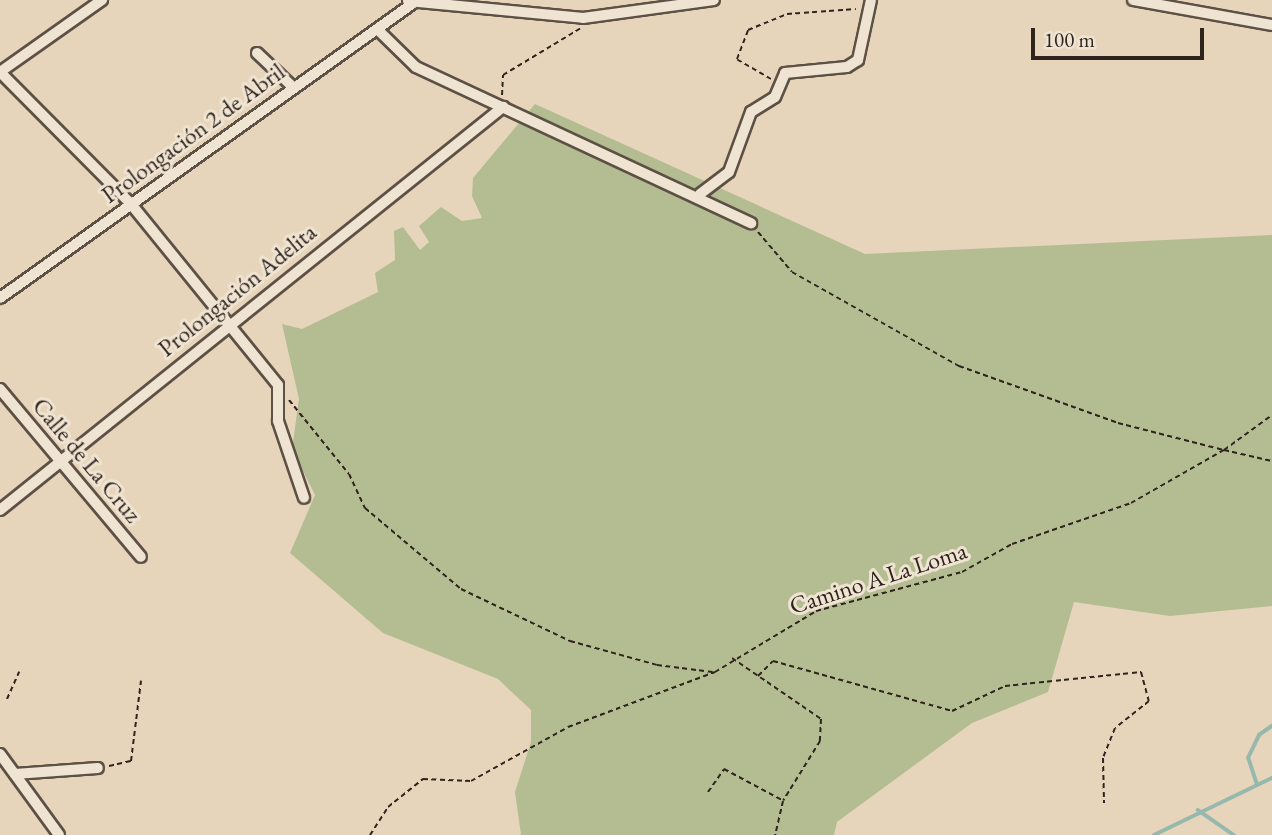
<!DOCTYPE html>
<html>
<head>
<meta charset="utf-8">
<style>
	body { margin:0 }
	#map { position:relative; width:1272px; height:835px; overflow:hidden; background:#e6d5ba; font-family:"EB Garamond",serif }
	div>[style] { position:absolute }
	.green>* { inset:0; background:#b3bd91 }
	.stream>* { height:3.5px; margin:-1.75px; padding:0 1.75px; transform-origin:1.75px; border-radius:1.75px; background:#97b9ad }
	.path>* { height:2px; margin-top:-1px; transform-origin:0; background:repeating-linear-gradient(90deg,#2f231e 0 5px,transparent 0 8.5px) }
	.roads { filter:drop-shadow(2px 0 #5d5045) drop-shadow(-2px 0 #5d5045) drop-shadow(0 2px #5d5045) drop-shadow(0 -2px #5d5045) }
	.minor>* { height:10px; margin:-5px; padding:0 5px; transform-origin:5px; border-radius:5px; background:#efe4d2 }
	span { translate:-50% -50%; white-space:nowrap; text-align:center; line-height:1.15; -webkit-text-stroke:6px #efe4d2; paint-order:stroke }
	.street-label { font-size:24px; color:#2f231e }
	.scale { position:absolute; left:1031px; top:28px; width:173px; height:32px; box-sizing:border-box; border:4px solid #2f231e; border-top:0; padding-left:9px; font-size:21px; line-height:24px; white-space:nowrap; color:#2f231e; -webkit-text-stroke:5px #efe4d2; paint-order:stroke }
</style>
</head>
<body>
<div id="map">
	<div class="green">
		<div style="clip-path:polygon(535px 104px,865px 254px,1272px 235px,1272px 606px,1170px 616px,1074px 602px,1048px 692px,972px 723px,837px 822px,834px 835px,521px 835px,515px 792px,531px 742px,531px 710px,498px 679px,383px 633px,290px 553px,315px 495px,292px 449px,299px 399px,282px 324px,302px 329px,378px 292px,375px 273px,395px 260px,394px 231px,403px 227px,420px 250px,429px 242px,419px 226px,441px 207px,462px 221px,482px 218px,472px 196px,473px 178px)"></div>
	</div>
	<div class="stream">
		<div style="left:1257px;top:785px;width:28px;rotate:-108deg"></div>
		<div style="left:1248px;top:758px;width:25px;rotate:-64deg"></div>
		<div style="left:1259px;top:735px;width:16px;rotate:-35deg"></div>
		<div style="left:1198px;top:810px;width:44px;rotate:34.8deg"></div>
		<div style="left:1154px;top:835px;width:131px;rotate:-25.8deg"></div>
	</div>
	<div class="path">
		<div style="left:771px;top:79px;width:39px;rotate:-150deg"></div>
		<div style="left:737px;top:59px;width:31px;rotate:-69deg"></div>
		<div style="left:748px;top:30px;width:42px;rotate:-22.3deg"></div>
		<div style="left:787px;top:14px;width:69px;rotate:-4.1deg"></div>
		<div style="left:502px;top:95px;width:20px;rotate:-87deg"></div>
		<div style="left:503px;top:75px;width:91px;rotate:-31.1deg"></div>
		<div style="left:758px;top:232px;width:52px;rotate:49.6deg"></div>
		<div style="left:792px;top:272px;width:192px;rotate:29.4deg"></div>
		<div style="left:959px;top:366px;width:169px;rotate:19.7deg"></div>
		<div style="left:1118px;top:423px;width:109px;rotate:14.3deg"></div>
		<div style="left:1224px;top:450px;width:59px;rotate:-36.1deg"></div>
		<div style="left:289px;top:400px;width:95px;rotate:51deg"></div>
		<div style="left:349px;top:474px;width:38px;rotate:65deg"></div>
		<div style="left:365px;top:508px;width:126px;rotate:40.2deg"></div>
		<div style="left:461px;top:589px;width:121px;rotate:25.5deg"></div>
		<div style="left:570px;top:641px;width:90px;rotate:15.4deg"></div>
		<div style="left:657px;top:665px;width:56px;rotate:7.1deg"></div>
		<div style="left:732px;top:658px;width:108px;rotate:34.4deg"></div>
		<div style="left:821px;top:719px;width:22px;rotate:93deg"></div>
		<div style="left:820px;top:741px;width:70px;rotate:121.7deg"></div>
		<div style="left:783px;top:801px;width:35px;rotate:103deg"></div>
		<div style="left:758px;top:676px;width:21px;rotate:-45deg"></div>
		<div style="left:773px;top:661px;width:186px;rotate:15.6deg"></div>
		<div style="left:952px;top:711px;width:59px;rotate:-25.3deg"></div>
		<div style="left:1005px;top:686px;width:137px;rotate:-5.9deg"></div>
		<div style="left:1141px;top:672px;width:30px;rotate:75deg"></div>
		<div style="left:1149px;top:701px;width:43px;rotate:141.5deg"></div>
		<div style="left:1115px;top:728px;width:32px;rotate:112deg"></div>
		<div style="left:1103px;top:758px;width:45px;rotate:88.7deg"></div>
		<div style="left:7px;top:699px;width:30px;rotate:-66deg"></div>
		<div style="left:109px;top:766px;width:23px;rotate:-13deg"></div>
		<div style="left:131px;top:761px;width:81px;rotate:-82.9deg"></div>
		<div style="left:708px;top:792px;width:28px;rotate:-55deg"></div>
		<div style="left:724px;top:769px;width:66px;rotate:28.1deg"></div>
		<div style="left:370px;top:835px;width:33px;rotate:-57deg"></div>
		<div style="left:388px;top:807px;width:45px;rotate:-38.7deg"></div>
		<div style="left:423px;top:779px;width:48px;rotate:2.4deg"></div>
		<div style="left:471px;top:781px;width:111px;rotate:-29.1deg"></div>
		<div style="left:568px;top:727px;width:157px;rotate:-20.5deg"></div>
		<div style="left:715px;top:672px;width:118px;rotate:-31.1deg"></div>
		<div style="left:816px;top:611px;width:151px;rotate:-15deg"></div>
		<div style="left:962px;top:572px;width:57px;rotate:-29.2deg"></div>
		<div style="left:1012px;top:544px;width:126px;rotate:-19deg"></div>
		<div style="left:1131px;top:503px;width:107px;rotate:-29.7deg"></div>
		<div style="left:1224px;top:450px;width:49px;rotate:12.9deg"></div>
	</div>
	<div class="roads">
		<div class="minor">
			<div style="left:1133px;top:0;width:141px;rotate:10.2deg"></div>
			<div style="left:408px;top:1px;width:176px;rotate:5.5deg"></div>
			<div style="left:583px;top:18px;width:132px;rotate:-7.8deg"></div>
			<div style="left:377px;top:29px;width:54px;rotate:44.3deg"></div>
			<div style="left:416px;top:67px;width:370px;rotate:25deg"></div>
			<div style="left:257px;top:53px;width:50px;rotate:43.4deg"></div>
			<div style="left:0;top:72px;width:186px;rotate:45.2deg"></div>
			<div style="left:131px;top:204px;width:233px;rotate:50.9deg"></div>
			<div style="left:278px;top:385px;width:36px;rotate:90deg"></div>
			<div style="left:278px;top:421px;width:81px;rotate:71.3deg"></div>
			<div style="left:0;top:72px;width:125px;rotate:-35.2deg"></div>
			<div style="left:700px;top:194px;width:36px;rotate:-37deg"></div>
			<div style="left:729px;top:172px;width:64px;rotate:-69.9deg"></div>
			<div style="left:751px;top:112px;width:28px;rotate:-32deg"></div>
			<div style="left:775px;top:97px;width:26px;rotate:-67deg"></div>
			<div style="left:785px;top:73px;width:62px;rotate:-5.5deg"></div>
			<div style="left:847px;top:67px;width:13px;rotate:-32deg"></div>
			<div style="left:858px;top:60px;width:61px;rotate:-77.8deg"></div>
			<div style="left:0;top:298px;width:506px;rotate:-35.51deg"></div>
			<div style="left:0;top:389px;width:219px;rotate:50deg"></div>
			<div style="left:0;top:510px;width:645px;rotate:-38.7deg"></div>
			<div style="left:0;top:754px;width:100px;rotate:53.9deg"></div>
			<div style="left:15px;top:774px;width:83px;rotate:-4.1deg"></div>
		</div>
	</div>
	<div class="street-label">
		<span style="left:193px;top:133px;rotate:-36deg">Prolongación 2 de Abril</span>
		<span style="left:237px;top:290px;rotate:-39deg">Prolongación Adelita</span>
		<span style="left:87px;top:460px;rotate:50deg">Calle de La Cruz</span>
		<span style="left:878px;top:578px;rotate:-18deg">Camino A La Loma</span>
	</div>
	<div class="scale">100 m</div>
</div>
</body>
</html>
